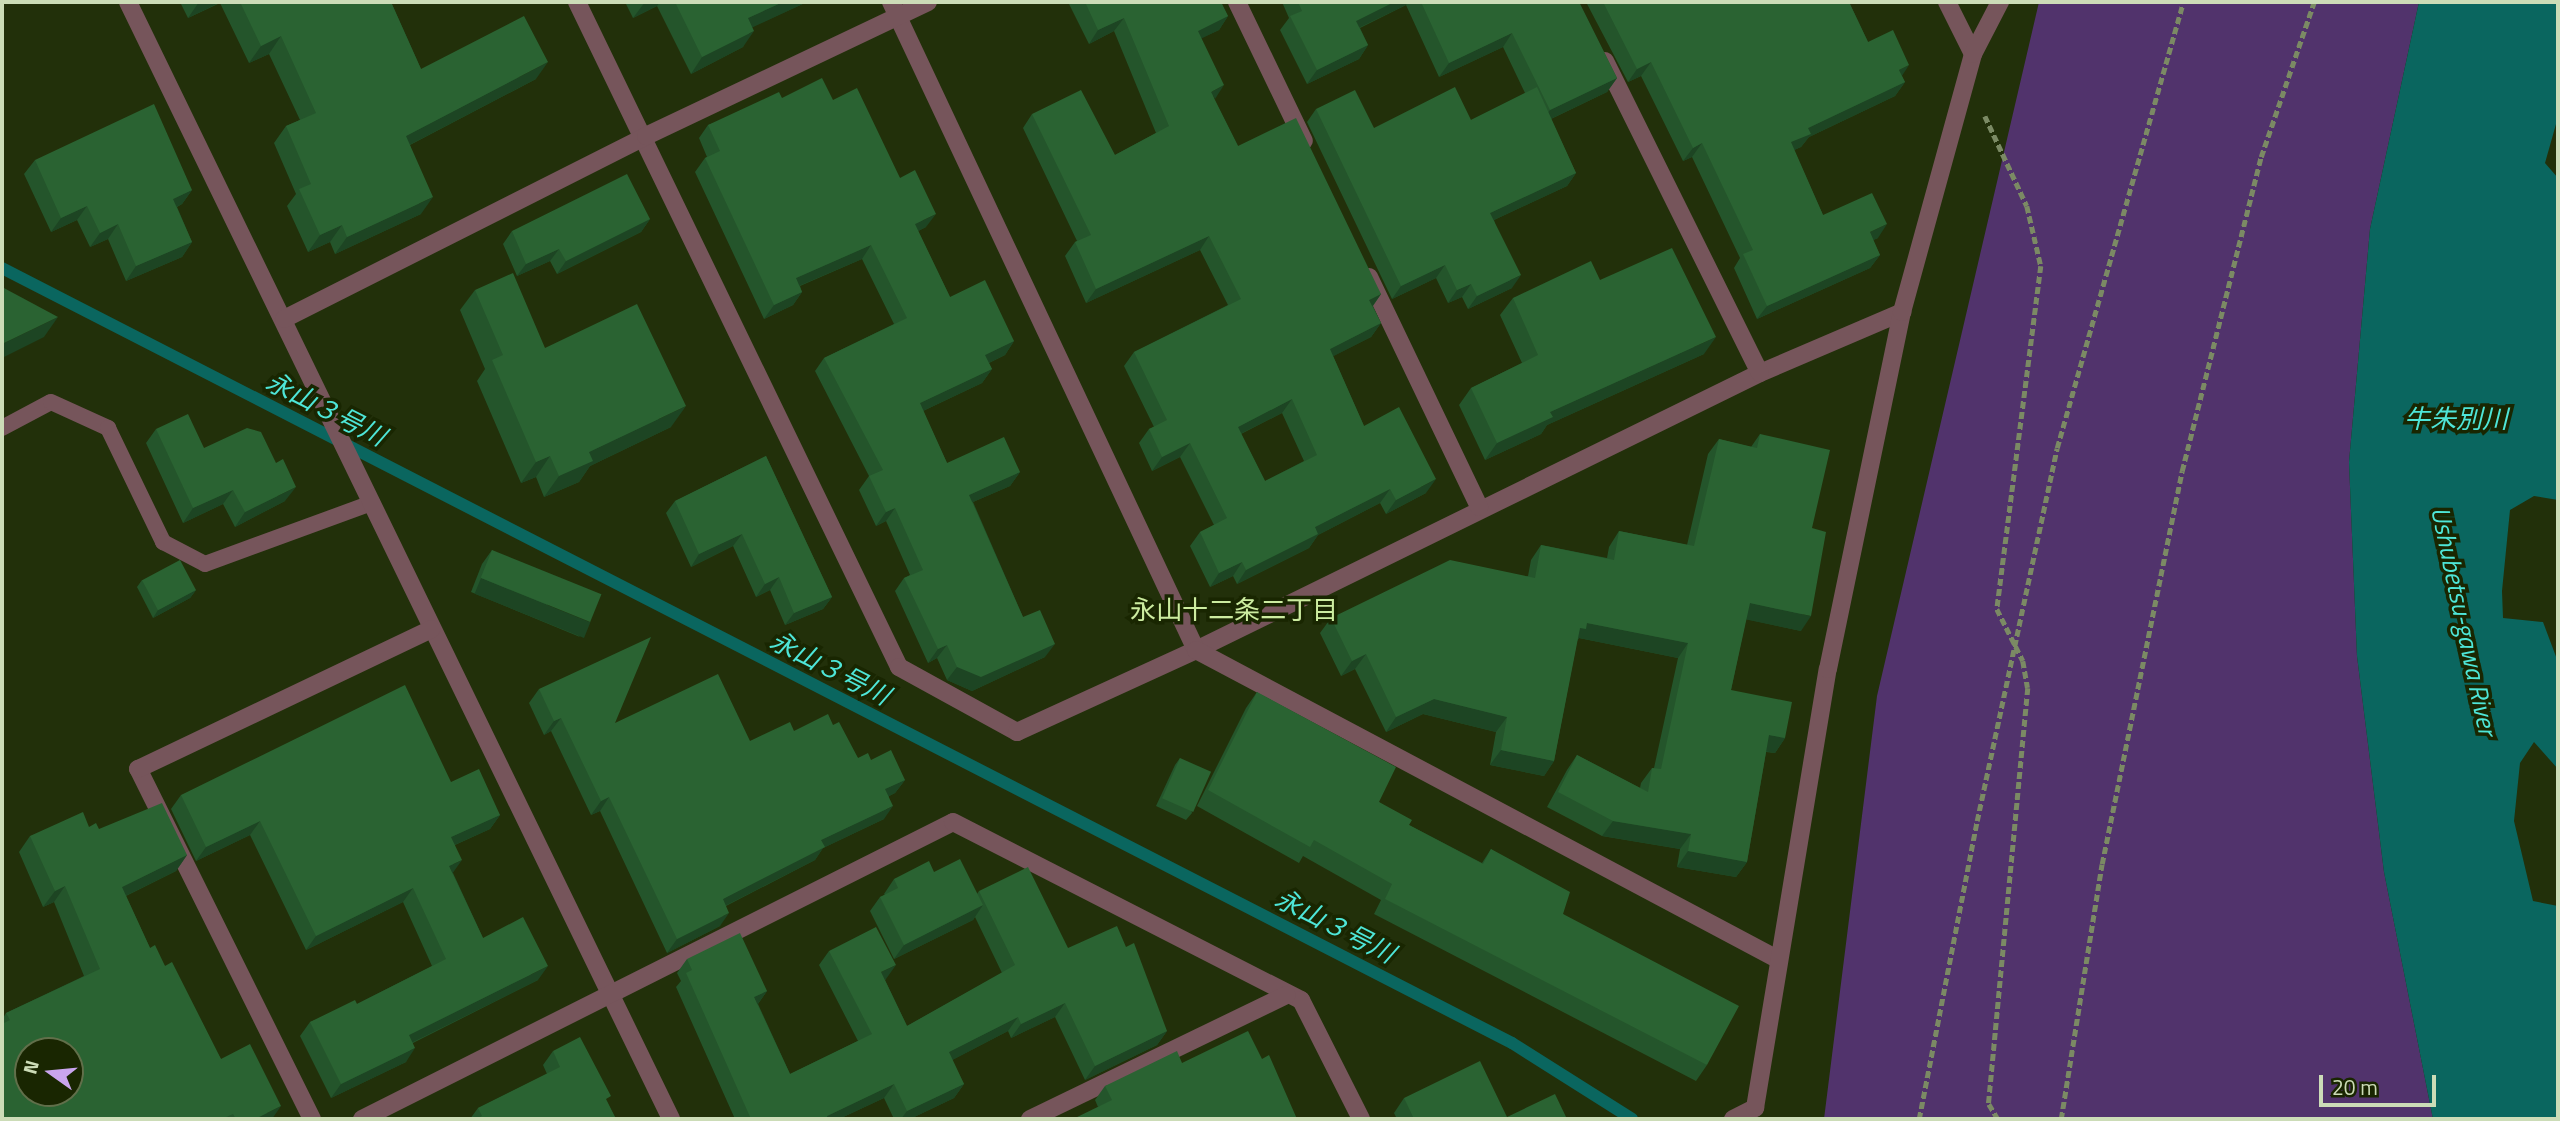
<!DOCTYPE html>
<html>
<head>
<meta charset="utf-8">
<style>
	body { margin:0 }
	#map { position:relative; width:2560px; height:1121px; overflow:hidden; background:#22300a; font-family:"Titillium Web","Noto Sans JP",sans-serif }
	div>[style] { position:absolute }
	.green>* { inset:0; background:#51336c }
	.water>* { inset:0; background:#0a665f }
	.stream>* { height:12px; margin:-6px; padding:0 6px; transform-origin:6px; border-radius:6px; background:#0a665f }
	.path>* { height:4.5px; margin-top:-2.25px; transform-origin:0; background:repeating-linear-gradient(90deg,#7b8a64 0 7px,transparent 0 10.5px) }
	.lane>* { height:16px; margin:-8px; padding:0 8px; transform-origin:8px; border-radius:8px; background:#76555b }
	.street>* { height:18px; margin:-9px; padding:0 9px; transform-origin:9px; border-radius:9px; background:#76555b }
	.wall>* { inset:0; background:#24552b }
	.shaded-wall>* { inset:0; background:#1d4523; transform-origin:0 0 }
	.building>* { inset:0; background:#2a6332; transform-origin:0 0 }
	span { translate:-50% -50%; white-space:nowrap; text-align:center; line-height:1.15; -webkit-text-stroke:7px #192601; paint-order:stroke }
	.water-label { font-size:26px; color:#4ee6d8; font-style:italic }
	.neighbourhood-label { font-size:26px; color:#cceca0 }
	.frame { position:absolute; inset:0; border:4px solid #ccdcb7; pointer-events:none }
	.north { position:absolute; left:14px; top:1037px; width:70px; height:70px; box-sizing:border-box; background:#192601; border:2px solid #616f4a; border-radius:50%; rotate:285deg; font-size:19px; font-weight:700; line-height:28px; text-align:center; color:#ccdcb7 }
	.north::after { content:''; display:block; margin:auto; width:24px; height:32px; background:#c9a5ee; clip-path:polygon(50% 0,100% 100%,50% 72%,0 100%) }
	.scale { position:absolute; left:2319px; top:1075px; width:117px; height:32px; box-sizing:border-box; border:4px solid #ccdcb7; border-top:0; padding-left:9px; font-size:21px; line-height:24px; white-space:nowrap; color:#ccdcb7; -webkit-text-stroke:5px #192601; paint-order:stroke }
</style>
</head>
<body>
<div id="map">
	<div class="green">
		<div style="clip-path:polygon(2039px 2px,2419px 2px,2370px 229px,2349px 462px,2357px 656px,2384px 872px,2433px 1119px,1824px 1119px,1877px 696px)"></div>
	</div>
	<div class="water">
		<div style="clip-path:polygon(2419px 2px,2558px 2px,2558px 117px,2545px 163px,2558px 178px,2558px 500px,2534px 496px,2510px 510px,2502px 591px,2503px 618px,2543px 622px,2558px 662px,2558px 769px,2534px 742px,2520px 763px,2514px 821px,2533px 901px,2558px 906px,2558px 1119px,2433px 1119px,2384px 872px,2357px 656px,2349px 462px,2370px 229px)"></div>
	</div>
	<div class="stream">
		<div style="left:2px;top:268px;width:1697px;rotate:27.17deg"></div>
		<div style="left:1512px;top:1043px;width:142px;rotate:32.3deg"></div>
	</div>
	<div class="path">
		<div style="left:1985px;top:116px;width:99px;rotate:65deg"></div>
		<div style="left:2027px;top:206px;width:62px;rotate:76.9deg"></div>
		<div style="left:2041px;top:266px;width:346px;rotate:97.3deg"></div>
		<div style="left:1997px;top:609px;width:58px;rotate:63.4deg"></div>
		<div style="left:2023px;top:661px;width:27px;rotate:80deg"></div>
		<div style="left:2028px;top:688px;width:418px;rotate:95.4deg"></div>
		<div style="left:1989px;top:1104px;width:17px;rotate:59deg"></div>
		<div style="left:1919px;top:1119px;width:304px;rotate:-79deg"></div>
		<div style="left:1977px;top:821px;width:381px;rotate:-77.9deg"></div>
		<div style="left:2057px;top:448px;width:463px;rotate:-74.2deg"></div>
		<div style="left:2061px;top:1119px;width:258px;rotate:-80.9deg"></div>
		<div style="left:2102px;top:864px;width:401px;rotate:-78.5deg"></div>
		<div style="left:2182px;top:471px;width:324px;rotate:-75.9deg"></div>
		<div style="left:2261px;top:157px;width:164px;rotate:-71.1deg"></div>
	</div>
	<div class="lane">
		<div style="left:2px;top:428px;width:55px;rotate:-28deg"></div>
		<div style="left:51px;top:402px;width:63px;rotate:24.5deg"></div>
		<div style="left:108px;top:428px;width:127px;rotate:64.2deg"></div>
		<div style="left:163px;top:542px;width:47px;rotate:27.6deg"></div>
		<div style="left:205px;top:564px;width:178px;rotate:-20.1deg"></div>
	</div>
	<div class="street">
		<div style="left:128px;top:2px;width:1242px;rotate:64.07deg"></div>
		<div style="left:577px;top:2px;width:739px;rotate:64.16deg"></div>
		<div style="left:899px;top:667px;width:135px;rotate:28.8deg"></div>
		<div style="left:1017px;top:732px;width:197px;rotate:-24.6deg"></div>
		<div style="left:1196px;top:650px;width:628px;rotate:-26.16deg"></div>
		<div style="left:1760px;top:373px;width:155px;rotate:-23.2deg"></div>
		<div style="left:891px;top:2px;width:716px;rotate:64.79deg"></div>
		<div style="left:1196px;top:650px;width:660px;rotate:28deg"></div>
		<div style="left:1237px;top:2px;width:154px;rotate:64.3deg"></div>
		<div style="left:1947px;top:2px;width:58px;rotate:63.4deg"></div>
		<div style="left:1605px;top:61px;width:348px;rotate:63.6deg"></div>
		<div style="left:1369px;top:277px;width:255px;rotate:64.4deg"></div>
		<div style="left:284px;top:319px;width:406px;rotate:-26.8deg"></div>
		<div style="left:646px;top:136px;width:312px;rotate:-25.4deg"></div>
		<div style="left:312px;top:1119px;width:391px;rotate:-116.4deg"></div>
		<div style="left:138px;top:769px;width:325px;rotate:-25.5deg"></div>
		<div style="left:362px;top:1119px;width:661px;rotate:-26.68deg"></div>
		<div style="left:953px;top:822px;width:391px;rotate:27.1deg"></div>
		<div style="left:1301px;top:1000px;width:133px;rotate:63.2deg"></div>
		<div style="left:1030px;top:1119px;width:285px;rotate:-25.8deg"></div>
		<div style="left:1733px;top:1119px;width:25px;rotate:-27deg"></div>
		<div style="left:1755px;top:1108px;width:445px;rotate:-80.6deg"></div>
		<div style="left:1828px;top:669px;width:365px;rotate:-78.3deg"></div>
		<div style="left:1902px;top:312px;width:268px;rotate:-74.6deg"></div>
		<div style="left:1973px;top:54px;width:59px;rotate:-62.6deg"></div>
	</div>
	<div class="wall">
		<div style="clip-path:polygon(180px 2px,391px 2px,421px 69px,536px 79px,410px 145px,421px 214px,335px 254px,330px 242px,308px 252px,287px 206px,296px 194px,274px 143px,286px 126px,300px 120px,269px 54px,249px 63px,220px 3px,188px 18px)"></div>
		<div style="clip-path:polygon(625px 2px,807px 2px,752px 27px,743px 47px,691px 74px,657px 6px,633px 18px)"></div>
		<div style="clip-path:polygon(evenodd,1068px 2px,1221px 2px,1228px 16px,1219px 30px,1201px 38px,1214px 99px,1238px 146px,1381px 294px,1373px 306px,1381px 323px,1371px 337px,1333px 356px,1364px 426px,1426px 493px,1386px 514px,1380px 503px,1318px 535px,1309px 548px,1237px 584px,1233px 576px,1210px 587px,1190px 546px,1200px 532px,1214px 525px,1180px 457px,1152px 471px,1139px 443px,1149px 429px,1154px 427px,1124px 366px,1134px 352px,1228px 305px,1200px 250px,1086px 303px,1065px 256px,1075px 242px,1077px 241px,1023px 128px,1032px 114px,1115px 155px,1156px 133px,1114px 31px,1089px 44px,1068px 2px,1282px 413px,1304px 461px,1265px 481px,1241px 434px,1282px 413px)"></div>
		<div style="clip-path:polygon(1282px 2px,1579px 2px,1617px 78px,1607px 92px,1551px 119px,1576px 173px,1567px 186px,1494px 220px,1512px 288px,1468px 309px,1462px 297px,1448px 303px,1436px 278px,1392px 299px,1307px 122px,1316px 109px,1374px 128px,1471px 120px,1525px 93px,1503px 47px,1439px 77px,1406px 5px,1360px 28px,1368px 45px,1359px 59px,1307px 84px,1280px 30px,1289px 18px)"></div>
		<div style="clip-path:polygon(1586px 2px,1849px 2px,1868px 42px,1902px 76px,1905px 82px,1895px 96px,1809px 137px,1801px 147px,1794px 150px,1823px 215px,1878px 238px,1873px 240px,1880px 255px,1870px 268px,1757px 319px,1734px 268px,1740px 258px,1692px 157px,1683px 161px,1641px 76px,1628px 82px)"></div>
		<div style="clip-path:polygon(782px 98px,833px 100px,900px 178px,926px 227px,918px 231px,950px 297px,1014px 341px,1005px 355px,989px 363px,992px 369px,982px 383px,923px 411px,947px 463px,1020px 472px,1010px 486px,973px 502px,1023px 617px,1045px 657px,972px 691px,947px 680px,937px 658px,928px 663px,895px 591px,904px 578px,910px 575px,886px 521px,876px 526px,859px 490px,869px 476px,815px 371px,824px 358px,894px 324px,862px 259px,800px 286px,802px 292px,793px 305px,764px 319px,695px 172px,705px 158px,707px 157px,699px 138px,708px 125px)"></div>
		<div style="clip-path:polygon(35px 160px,192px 190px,182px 204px,177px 207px,192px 242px,182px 257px,126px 281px,108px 239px,90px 247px,77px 220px,51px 232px,24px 174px)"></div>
		<div style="clip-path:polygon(650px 219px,641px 232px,557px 274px,550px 261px,517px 276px,503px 244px,512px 231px)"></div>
		<div style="clip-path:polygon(1600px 280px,1704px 354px,1547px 425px,1541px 434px,1485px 460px,1459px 405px,1471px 388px,1522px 363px,1500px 315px,1513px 298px)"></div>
		<div style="clip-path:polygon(475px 290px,545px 348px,671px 427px,590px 466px,579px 482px,544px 497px,536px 477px,521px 483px,477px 381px,485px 369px,460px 310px)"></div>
		<div style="clip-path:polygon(156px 429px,204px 448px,285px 501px,235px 527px,223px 504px,183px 523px,146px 443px)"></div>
		<div style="clip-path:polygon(1760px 434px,1812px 528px,1801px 631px,1746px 619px,1731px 690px,1785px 738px,1775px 753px,1766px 752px,1747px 862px,1736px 877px,1677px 867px,1680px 849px,1602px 836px,1547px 807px,1567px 770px,1577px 755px,1640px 788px,1641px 783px,1652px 768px,1654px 768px,1678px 658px,1579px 638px,1577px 641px,1554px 761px,1544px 776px,1490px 765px,1496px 732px,1423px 714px,1386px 732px,1355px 669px,1341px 676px,1320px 633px,1331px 618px,1528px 576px,1531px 560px,1541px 545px,1607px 558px,1609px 547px,1619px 531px,1687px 545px,1708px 454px,1719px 439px,1751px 447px)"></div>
		<div style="clip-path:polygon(766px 456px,832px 597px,823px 609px,785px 625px,770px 590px,756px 597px,733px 546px,691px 567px,666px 513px,675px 501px)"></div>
		<div style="clip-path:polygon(492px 550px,580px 637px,471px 592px,482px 564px)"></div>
		<div style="clip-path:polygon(142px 580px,196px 590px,190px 598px,153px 618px,137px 587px)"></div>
		<div style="clip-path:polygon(539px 689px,615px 723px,750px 741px,794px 731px,833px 725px,858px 758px,871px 760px,905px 780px,895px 793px,889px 796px,884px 819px,823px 848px,815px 860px,726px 906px,720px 926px,667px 953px,600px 811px,591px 815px,551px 731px,544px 735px,529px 703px)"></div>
		<div style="clip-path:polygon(1257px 692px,1379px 802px,1409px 825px,1482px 863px,1491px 849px,1563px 914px,1707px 1065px,1696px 1081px,1374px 914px,1381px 900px,1303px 856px,1299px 863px,1197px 806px,1246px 708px)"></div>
		<div style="clip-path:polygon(1180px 758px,1192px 813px,1186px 820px,1156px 806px,1175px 765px)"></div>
		<div style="clip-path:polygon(451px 782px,500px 815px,490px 829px,455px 845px,453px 873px,483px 938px,538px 980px,413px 1043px,406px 1062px,331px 1098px,300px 1036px,310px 1022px,357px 1004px,432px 966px,403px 902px,306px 950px,250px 835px,196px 861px,171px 809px,181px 795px)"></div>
		<div style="clip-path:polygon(89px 827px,187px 855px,176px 871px,126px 896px,150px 948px,165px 966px,221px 1059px,272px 1119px,2px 1119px,2px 1020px,6px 1013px,84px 976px,54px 902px,43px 907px,19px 852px,30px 836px)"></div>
		<div style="clip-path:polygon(934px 872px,977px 894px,979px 891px,1068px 948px,1167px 1031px,1157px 1045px,1085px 1080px,1055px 1017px,1011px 1038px,1008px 1031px,952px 1060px,964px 1084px,954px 1098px,910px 1119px,894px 1119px,884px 1098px,839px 1119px,735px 1119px,676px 987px,681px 981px,677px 973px,687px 959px,767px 991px,758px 1004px,790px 1074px,858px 1041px,819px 965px,829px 951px,886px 979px,885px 980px,907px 1026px,1002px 973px,975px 917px,973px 920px,894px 959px,870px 911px,880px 897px,885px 895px,884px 894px,894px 879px)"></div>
		<div style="clip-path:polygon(553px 1051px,607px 1102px,616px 1119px,470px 1119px,478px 1108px,547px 1074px,543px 1065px)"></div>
		<div style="clip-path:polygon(1262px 1059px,1098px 1107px,1095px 1100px,1105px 1086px,1182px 1063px)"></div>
		<div style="clip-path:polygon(1404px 1098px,1507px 1117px,1567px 1119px,1397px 1119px,1394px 1113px)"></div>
	</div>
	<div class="shaded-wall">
		<div style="clip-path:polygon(199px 2px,221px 2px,188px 18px)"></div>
		<div style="clip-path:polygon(645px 2px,660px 2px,657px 6px,633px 18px)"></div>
		<div style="clip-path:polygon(783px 2px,807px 2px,736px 35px,748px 18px)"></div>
		<div style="clip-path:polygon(1394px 2px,1408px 2px,1406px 5px,1346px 34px,1356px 21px)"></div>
		<div style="clip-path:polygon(1228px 16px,1219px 30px,1188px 45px,1198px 31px)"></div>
		<div style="clip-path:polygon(1124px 18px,1114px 31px,1089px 44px,1098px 30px)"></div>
		<div style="clip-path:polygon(754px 31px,743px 47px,691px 74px,702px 57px)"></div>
		<div style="clip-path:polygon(1512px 33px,1503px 47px,1439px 77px,1449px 63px)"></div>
		<div style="clip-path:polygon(281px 36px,269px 54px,249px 63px,261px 46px)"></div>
		<div style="clip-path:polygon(1368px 45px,1359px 59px,1307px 84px,1317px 70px)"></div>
		<div style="clip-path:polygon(548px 62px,536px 79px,394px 153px,406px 136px)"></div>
		<div style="clip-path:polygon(1651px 62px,1641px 76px,1628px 82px,1637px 69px)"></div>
		<div style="clip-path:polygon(1909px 65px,1900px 79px,1899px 70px)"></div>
		<div style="clip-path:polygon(1617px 78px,1607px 92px,1540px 124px,1550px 110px)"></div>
		<div style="clip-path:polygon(1905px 82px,1895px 96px,1809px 137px,1801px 147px,1781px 156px,1791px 142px,1808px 128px)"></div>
		<div style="clip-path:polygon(1224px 85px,1215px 99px,1211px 92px)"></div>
		<div style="clip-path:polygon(1702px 143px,1692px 157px,1683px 161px,1693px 148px)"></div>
		<div style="clip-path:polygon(1576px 173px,1567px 186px,1481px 226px,1490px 213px)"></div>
		<div style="clip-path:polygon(192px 190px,182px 204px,163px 213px,173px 199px)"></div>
		<div style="clip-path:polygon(433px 197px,421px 214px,335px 254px,347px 237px)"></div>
		<div style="clip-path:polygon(87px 206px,77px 220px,51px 232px,61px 218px)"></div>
		<div style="clip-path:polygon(936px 214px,926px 227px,905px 238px,915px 224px)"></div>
		<div style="clip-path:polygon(650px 219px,641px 232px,557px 274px,566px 261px)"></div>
		<div style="clip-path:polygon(118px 224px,108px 239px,90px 247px,100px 233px)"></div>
		<div style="clip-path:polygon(1887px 224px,1878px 238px,1860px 246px,1870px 232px)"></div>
		<div style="clip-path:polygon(342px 225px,330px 242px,308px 252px,320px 235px)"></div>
		<div style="clip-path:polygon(1209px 236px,1200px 250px,1086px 303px,1096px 289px)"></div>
		<div style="clip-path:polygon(192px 242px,182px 257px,126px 281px,136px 266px)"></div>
		<div style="clip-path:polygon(871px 245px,862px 259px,787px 291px,796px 278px)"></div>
		<div style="clip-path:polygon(559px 249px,550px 261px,517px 276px,526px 264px)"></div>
		<div style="clip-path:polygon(1880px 255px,1870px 268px,1757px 319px,1767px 306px)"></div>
		<div style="clip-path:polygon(1445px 265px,1436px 278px,1392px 299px,1401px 286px)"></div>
		<div style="clip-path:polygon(1521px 275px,1512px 288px,1468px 309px,1477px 296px)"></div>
		<div style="clip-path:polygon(1471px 284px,1462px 297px,1448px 303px,1457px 290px)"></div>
		<div style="clip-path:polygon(802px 292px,793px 305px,764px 319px,774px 305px)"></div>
		<div style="clip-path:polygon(1381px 294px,1371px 308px,1369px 300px)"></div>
		<div style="clip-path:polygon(58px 317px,44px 337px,2px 358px,2px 344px)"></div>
		<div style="clip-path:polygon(1381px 323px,1371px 337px,1320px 363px,1330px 349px)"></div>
		<div style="clip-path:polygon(1716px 337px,1704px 354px,1547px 425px,1541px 434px,1485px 460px,1497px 443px,1550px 412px)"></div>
		<div style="clip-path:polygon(1014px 341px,1005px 355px,976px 369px,985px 355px)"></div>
		<div style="clip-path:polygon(992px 369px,982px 383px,910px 417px,920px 403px)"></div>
		<div style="clip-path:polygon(1292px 399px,1282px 413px,1228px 440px,1238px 427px)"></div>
		<div style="clip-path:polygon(686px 406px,671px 427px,590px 466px,579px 482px,544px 497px,559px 476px,589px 452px)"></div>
		<div style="clip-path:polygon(1190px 443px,1180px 457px,1152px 471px,1162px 457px)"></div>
		<div style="clip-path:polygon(550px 456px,536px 477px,521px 483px,536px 462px)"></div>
		<div style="clip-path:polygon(1020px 472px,1010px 486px,959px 508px,969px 495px)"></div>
		<div style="clip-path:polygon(1436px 479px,1426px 493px,1386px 514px,1396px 500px)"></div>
		<div style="clip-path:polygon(296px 487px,285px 501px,235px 527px,245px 512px)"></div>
		<div style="clip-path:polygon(1390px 489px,1380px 503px,1318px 535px,1309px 548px,1237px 584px,1246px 570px,1315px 527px)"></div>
		<div style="clip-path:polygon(233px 490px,223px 504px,183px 523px,193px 508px)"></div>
		<div style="clip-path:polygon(895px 508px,886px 521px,876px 526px,886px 512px)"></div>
		<div style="clip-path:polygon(742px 534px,733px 546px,691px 567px,699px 554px)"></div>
		<div style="clip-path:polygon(1242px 562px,1233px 576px,1210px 587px,1219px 573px)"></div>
		<div style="clip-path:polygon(779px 577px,770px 590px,756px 597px,765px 584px)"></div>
		<div style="left:481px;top:578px;width:118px;height:17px;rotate:22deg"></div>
		<div style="clip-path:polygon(196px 590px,190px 598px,153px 618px,158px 610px)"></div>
		<div style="clip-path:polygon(832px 597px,823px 609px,785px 625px,794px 613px)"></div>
		<div style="clip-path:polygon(1750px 603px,1811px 616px,1801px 631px,1739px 618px)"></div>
		<div style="clip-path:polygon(1587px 623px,1688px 643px,1678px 658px,1579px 638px,1575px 644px,1580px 628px)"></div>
		<div style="clip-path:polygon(1055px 644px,1045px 657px,972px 691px,947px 680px,957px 667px)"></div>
		<div style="clip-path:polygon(947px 645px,937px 658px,928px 663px,938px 649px)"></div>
		<div style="clip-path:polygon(1366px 654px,1355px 669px,1341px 676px,1352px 661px)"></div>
		<div style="clip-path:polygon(1434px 699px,1507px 717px,1496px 732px,1423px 714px,1386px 732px,1396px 717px)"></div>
		<div style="clip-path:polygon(561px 718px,551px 731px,544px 735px,554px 721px)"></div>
		<div style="clip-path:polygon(1769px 735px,1785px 738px,1775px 753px,1758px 750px)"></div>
		<div style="clip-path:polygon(1501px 750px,1554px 761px,1544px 776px,1490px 765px)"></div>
		<div style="clip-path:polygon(905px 780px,895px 793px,876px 803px,885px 789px)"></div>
		<div style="clip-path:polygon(609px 797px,600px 811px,591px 815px,601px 801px)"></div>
		<div style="clip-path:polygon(893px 806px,884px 819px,823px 848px,815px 860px,713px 912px,723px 899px,821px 840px)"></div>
		<div style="clip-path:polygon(500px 815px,490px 829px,441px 851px,451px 837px)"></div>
		<div style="clip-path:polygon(260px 821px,250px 835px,196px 861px,206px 847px)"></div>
		<div style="clip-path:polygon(1613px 821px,1691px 834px,1680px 849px,1602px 836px)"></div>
		<div style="clip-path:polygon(1688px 851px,1747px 862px,1736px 877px,1677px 867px)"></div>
		<div style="clip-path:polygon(187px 855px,176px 871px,111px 903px,122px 887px)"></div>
		<div style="clip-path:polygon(462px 860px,452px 874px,449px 866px)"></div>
		<div style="clip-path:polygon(65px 886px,54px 902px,43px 907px,55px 891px)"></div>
		<div style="clip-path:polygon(413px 888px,403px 902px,306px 950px,316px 936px)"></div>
		<div style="clip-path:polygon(983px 905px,973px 920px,894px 959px,904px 945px)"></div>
		<div style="clip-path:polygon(729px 913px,720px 926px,667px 953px,677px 939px)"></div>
		<div style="clip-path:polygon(896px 965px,886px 979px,871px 987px,881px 972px)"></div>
		<div style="clip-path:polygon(548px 966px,538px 980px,399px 1049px,409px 1035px)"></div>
		<div style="clip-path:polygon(767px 991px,757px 1005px,754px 997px)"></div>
		<div style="clip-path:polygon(1065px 1003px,1055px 1017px,1011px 1038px,1021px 1024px)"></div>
		<div style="clip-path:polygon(1018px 1017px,1008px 1031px,939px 1067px,949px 1052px)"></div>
		<div style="clip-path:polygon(1167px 1031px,1157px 1045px,1085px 1080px,1095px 1066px)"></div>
		<div style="clip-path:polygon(415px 1048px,406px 1062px,331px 1098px,341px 1084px)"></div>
		<div style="clip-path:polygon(894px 1084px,884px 1098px,839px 1119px,824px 1119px,827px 1116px)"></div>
		<div style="clip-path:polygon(964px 1084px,954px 1098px,910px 1119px,901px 1119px,907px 1111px)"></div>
		<div style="clip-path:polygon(281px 1106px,272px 1119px,255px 1119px)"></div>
	</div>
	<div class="building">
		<div style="clip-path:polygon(240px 2px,391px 2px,421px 69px,524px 16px,548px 62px,406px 136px,433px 197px,347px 237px,342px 225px,320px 235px,299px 189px,311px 184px,286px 126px,316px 113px,281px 36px,261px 46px)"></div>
		<div style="clip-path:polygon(675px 2px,783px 2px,748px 18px,754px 31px,702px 57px)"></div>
		<div style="clip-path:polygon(evenodd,1085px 2px,1221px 2px,1228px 16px,1198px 31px,1224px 85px,1211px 92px,1238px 146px,1296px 118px,1381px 294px,1369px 300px,1381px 323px,1330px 349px,1364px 426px,1399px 407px,1436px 479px,1396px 500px,1390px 489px,1315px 527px,1318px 534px,1246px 570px,1242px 562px,1219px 573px,1200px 532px,1227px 518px,1190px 443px,1162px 457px,1149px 429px,1167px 420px,1134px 352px,1241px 299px,1209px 236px,1096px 289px,1075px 242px,1091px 235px,1032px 114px,1081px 90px,1115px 155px,1169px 126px,1124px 18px,1098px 30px,1085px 2px,1292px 399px,1317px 455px,1265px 481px,1238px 427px,1292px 399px)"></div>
		<div style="clip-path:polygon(1298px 2px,1394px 2px,1356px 21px,1368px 45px,1317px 70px,1290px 16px,1302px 11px)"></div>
		<div style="clip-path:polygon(1421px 2px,1579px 2px,1617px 78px,1550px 110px,1512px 33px,1449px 63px)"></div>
		<div style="clip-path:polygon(1603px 2px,1849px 2px,1868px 42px,1893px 30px,1909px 65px,1899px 70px,1905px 82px,1808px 128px,1811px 134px,1791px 142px,1823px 215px,1872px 193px,1887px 224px,1870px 232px,1880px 255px,1767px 306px,1743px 254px,1753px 250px,1702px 143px,1693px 148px,1651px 62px,1637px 69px)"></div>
		<div style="clip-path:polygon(822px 78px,833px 100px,857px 88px,900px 178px,915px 170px,936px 214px,915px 224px,950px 297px,985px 280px,1014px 341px,985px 355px,992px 369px,920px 403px,947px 463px,1004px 437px,1020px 472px,969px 495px,1023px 617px,1040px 610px,1055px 644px,981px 677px,957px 667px,947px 645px,938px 649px,904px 578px,923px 570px,895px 508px,886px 512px,869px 476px,883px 470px,824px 358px,907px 318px,871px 245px,796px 278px,802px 292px,774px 305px,705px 158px,720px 151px,708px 125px,779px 92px,782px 98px)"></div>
		<div style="clip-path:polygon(1455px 87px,1471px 120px,1537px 87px,1576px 173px,1490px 213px,1521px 275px,1477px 296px,1471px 284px,1457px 290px,1445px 265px,1401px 286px,1316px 109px,1355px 90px,1374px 128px)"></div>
		<div style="clip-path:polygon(154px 104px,192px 190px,173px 199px,192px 242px,136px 266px,118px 224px,100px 233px,87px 206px,61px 218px,35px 160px)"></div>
		<div style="clip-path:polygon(627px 174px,650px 219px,566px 261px,559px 249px,526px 264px,512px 231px)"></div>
		<div style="clip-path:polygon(1672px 248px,1716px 337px,1550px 412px,1553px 417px,1497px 443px,1471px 388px,1538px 355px,1513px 298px,1591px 261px,1600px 280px)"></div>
		<div style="clip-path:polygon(513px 273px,545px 348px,637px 304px,686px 406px,589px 452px,593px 461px,559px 476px,550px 456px,536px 462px,492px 360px,503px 355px,475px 290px)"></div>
		<div style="clip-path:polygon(2px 287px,58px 317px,2px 344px)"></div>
		<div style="clip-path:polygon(188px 414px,204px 448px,247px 428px,261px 432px,276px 463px,283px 459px,296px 487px,245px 512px,233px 490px,193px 508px,156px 429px)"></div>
		<div style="clip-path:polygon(1760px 434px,1830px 450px,1812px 528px,1826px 532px,1811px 616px,1750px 603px,1731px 690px,1792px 702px,1785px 738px,1769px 735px,1747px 862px,1688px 851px,1691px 834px,1613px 821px,1558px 792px,1577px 755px,1648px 792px,1652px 768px,1661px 769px,1688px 643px,1587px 623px,1586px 629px,1580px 628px,1554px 761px,1501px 750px,1507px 717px,1434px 699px,1396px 717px,1366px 654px,1352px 661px,1331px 618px,1450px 560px,1535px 578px,1541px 545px,1614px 560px,1619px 531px,1694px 546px,1719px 439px,1757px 448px)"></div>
		<div style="clip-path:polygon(766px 456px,832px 597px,794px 613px,779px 577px,765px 584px,742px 534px,699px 554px,675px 501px)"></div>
		<div style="left:492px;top:550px;width:118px;height:30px;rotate:22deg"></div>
		<div style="left:180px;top:560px;width:34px;height:43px;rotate:62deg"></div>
		<div style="clip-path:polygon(651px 637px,615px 723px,718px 674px,750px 741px,790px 722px,794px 731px,828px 714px,833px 725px,839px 722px,858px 758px,868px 753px,871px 760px,891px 750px,905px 780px,885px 789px,893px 806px,821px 840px,825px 847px,723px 899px,729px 913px,677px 939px,609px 797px,601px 801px,561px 718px,554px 721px,539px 689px)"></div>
		<div style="clip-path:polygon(405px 685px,451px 782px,479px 769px,500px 815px,451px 837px,462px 860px,449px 866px,483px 938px,523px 917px,548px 966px,409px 1035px,415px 1048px,341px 1084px,310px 1022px,355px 1000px,357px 1004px,446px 959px,413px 888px,316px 936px,260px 821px,206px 847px,181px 795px)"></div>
		<div style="clip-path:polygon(1257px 692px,1396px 767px,1379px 802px,1412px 820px,1409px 825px,1483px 864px,1491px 849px,1570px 892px,1563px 914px,1739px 1006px,1707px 1065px,1385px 899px,1392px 884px,1314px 840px,1310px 847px,1208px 790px)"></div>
		<div style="left:1180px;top:758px;width:34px;height:44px;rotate:24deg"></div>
		<div style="clip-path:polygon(evenodd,162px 803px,187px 855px,122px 887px,150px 948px,155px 945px,165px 966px,172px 962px,221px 1059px,250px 1044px,281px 1106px,255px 1119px,236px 1119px,233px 1114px,222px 1119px,2px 1119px,2px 1024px,10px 1020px,6px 1013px,100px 969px,65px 886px,55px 891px,30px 836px,83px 812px,89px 827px,96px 823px,99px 829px,162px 803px,28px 1051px,70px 1051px,70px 1093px,28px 1093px,28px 1051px)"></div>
		<div style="clip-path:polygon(960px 859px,983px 905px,904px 945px,880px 897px,898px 888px,894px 879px,929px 861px,934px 872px)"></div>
		<div style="clip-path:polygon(1028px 867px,1068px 948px,1117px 926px,1126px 947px,1134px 943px,1167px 1031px,1095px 1066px,1065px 1003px,1021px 1024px,1018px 1017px,949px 1052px,964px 1084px,907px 1111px,894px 1084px,827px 1116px,828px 1119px,751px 1119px,686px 973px,692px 970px,687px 959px,740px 933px,767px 991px,754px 997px,790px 1074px,872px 1034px,829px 951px,876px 927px,896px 965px,881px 972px,907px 1026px,1015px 965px,979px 891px)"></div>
		<div style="clip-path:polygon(1248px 1031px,1262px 1059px,1269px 1055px,1297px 1119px,1073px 1119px,1112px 1100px,1105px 1086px,1177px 1051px,1182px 1063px)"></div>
		<div style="clip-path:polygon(580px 1037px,611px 1096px,606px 1099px,616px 1119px,476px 1119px,482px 1116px,478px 1108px,560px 1067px,553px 1051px)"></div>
		<div style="clip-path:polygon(1480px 1061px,1507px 1117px,1555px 1094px,1567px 1119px,1414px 1119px,1404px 1098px)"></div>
	</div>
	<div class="water-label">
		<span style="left:326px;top:409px;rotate:27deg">永山３号川</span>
		<span style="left:2456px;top:419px">牛朱別川</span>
		<span style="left:2464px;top:621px;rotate:78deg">Ushubetsu-gawa River</span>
		<span style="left:830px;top:668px;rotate:27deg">永山３号川</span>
		<span style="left:1335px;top:926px;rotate:27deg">永山３号川</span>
	</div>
	<div class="neighbourhood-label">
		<span style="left:1234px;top:610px">永山十二条二丁目</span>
	</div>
	<div class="frame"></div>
	<div class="north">N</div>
	<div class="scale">20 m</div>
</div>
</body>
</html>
